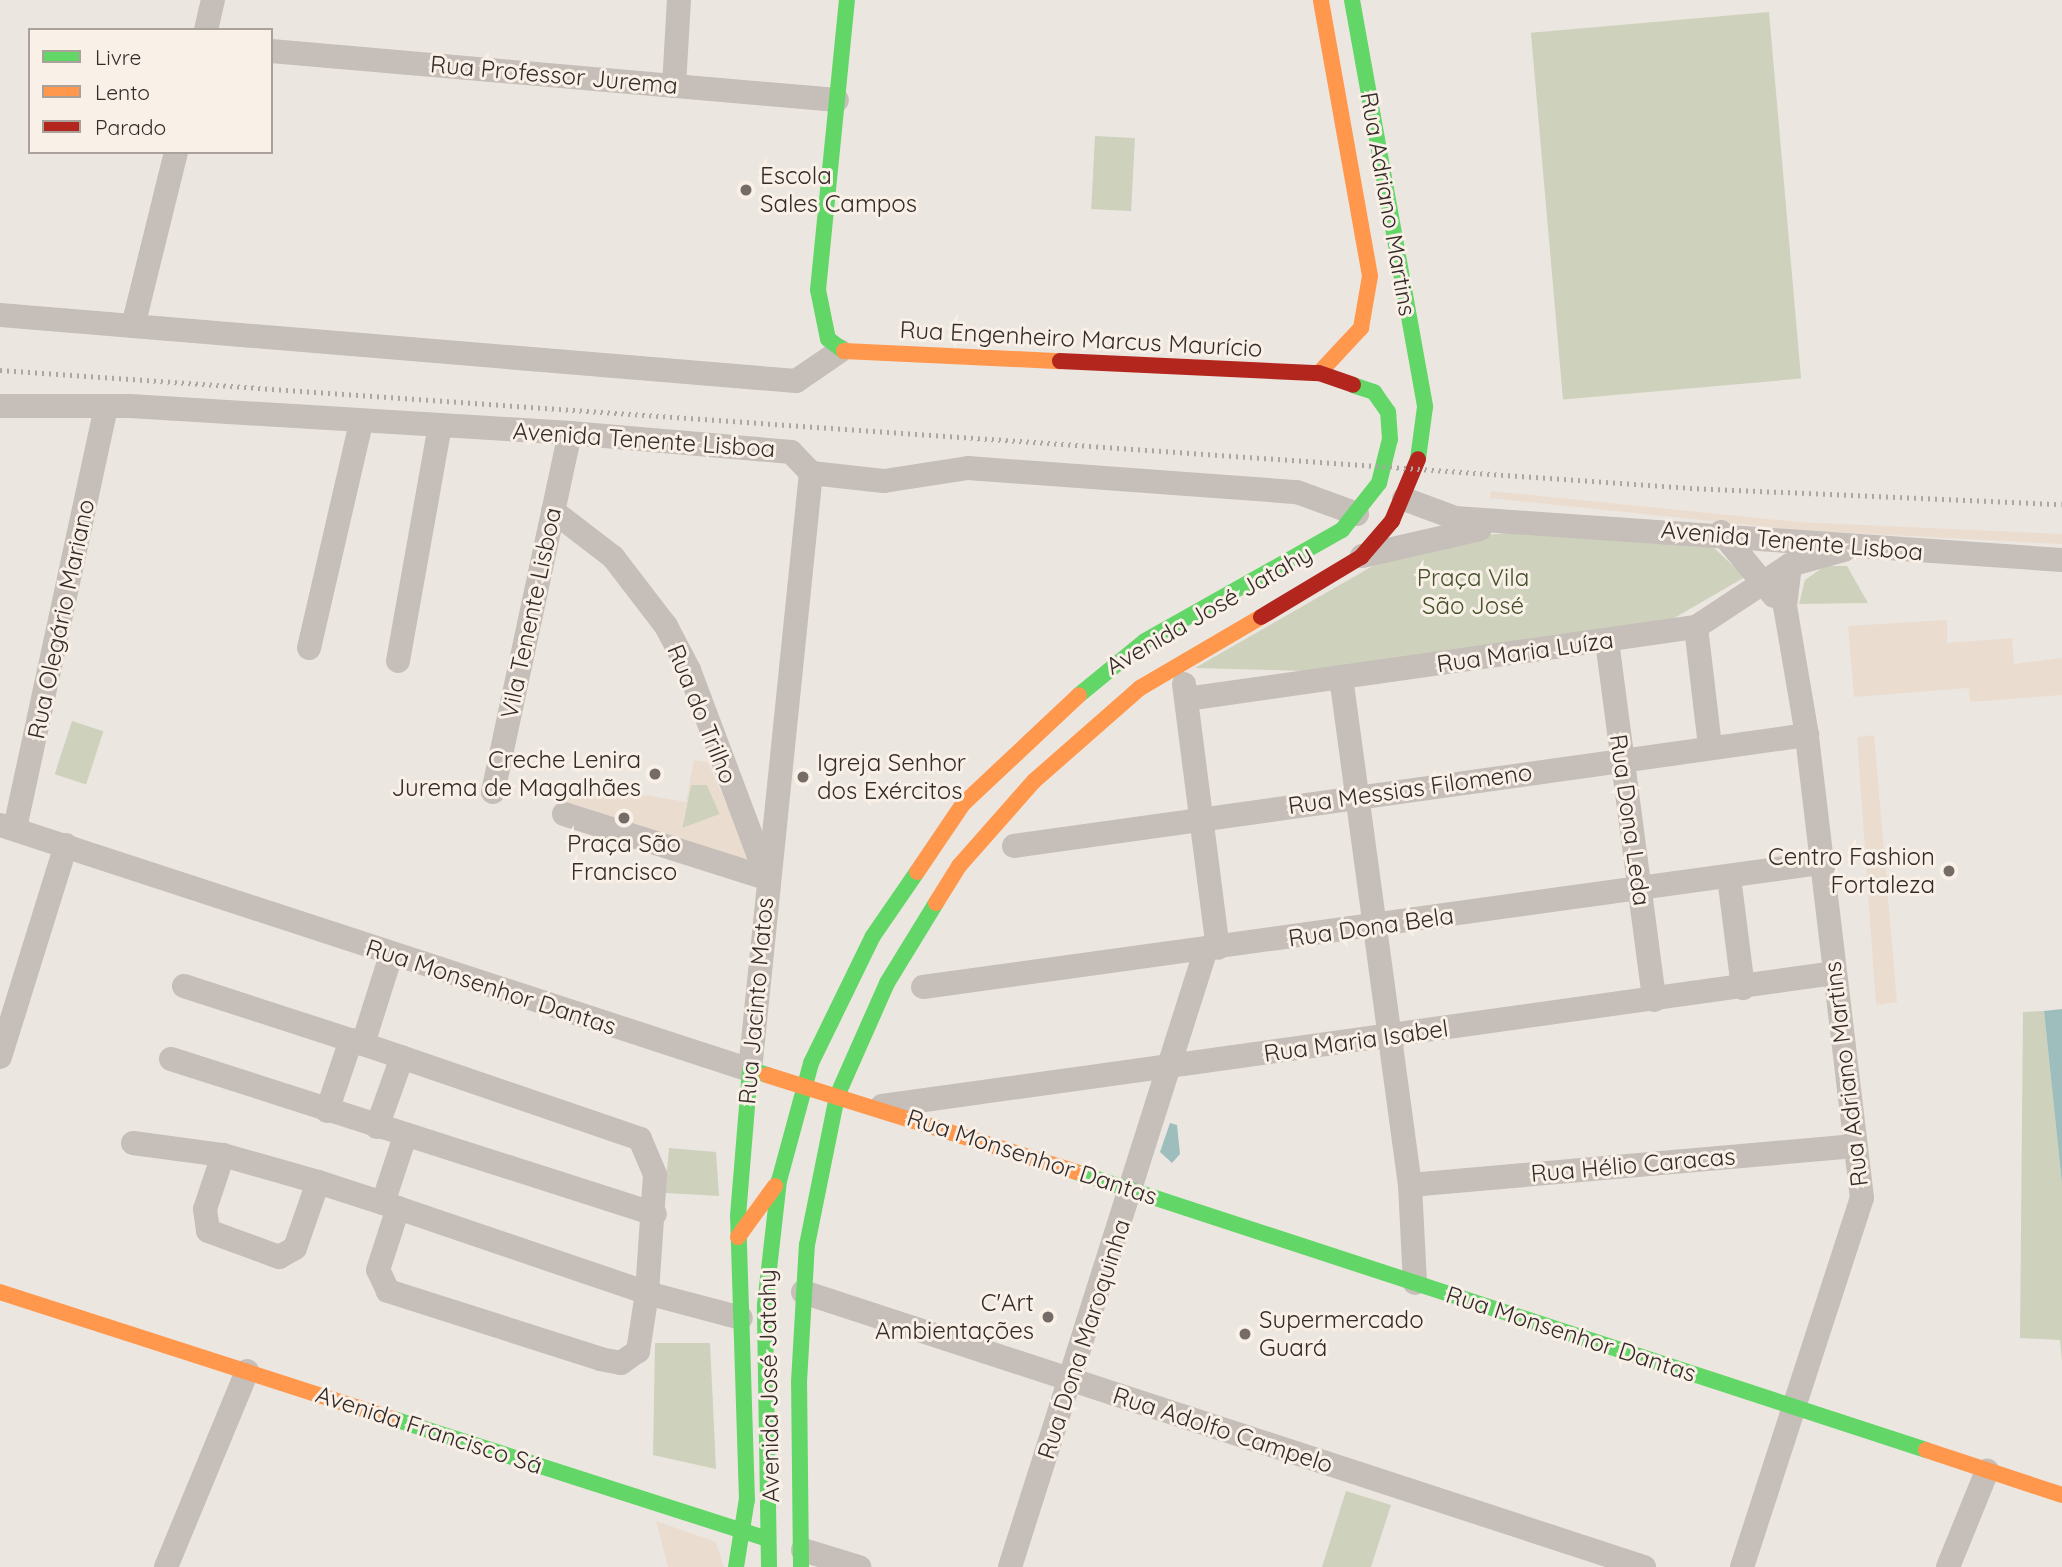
<!DOCTYPE html>
<html>
<head>
<meta charset="utf-8">
<style>
	body { margin:0 }
	#map { position:relative; width:2062px; height:1567px; overflow:hidden; background:#ece6e0; font-family:Quicksand,sans-serif }
	div>[style] { position:absolute }
	.green>* { inset:0; background:#ced1bb; transform-origin:0 0 }
	.plaza>* { inset:0; background:#eaddd0 }
	.water>* { inset:0; background:#9dbebc }
	.street>* { height:24px; margin:-12px; padding:0 12px; transform-origin:12px; border-radius:12px; background:#c5beb9 }
	.fast>* { height:16px; margin:-8px; padding:0 8px; transform-origin:8px; border-radius:8px; background:#63d668 }
	.slow>* { height:16px; margin:-8px; padding:0 8px; transform-origin:8px; border-radius:8px; background:#ff974d }
	.jam>* { height:16px; margin:-8px; padding:0 8px; transform-origin:8px; border-radius:8px; background:#b3261e }
	.rail>* { height:5px; margin-top:-2.5px; transform-origin:0; background:repeating-linear-gradient(90deg,#aca7a4 0 2px,transparent 0 7px) }
	.dots>* { width:19px; height:19px; translate:-50% -50%; box-sizing:border-box; border:4px solid #f9f0e7; border-radius:50% }
	span { translate:-50% -50%; white-space:nowrap; text-align:center; line-height:1.15; -webkit-text-stroke:6px #f9f0e7; paint-order:stroke }
	.street-label { font-size:24px; color:#352b28 }
	.poi-label { font-size:24px; color:#352b28 }
	.left { translate:0 -50%; text-align:left }
	.right { translate:-100% -50%; text-align:right }
	.park-label { font-size:24px; color:#47522c }
	.legend { position:absolute; left:28px; top:28px; width:245px; height:126px; box-sizing:border-box; background:#f9f0e7; border:2px solid #aba19b; margin:0; padding:9px 12px; list-style:none; font-size:21px; color:#352b28 }
	.legend li { display:flex; align-items:center; gap:14px; height:35px }
	.legend b { width:35px; border:2px solid #aba19b }
</style>
</head>
<body>
<div id="map">
	<div class="green">
		<div style="left:1769px;top:12px;width:368px;height:239px;rotate:85deg"></div>
		<div style="left:1095px;top:136px;width:40px;height:73px;rotate:3deg"></div>
		<div style="clip-path:polygon(1516px 532px,1711px 545px,1745px 577px,1669px 621px,1305px 671px,1195px 668px,1390px 556px,1457px 538px)"></div>
		<div style="clip-path:polygon(1825px 566px,1847px 566px,1868px 603px,1799px 604px,1805px 580px)"></div>
		<div style="left:72px;top:721px;width:33px;height:56px;rotate:18deg"></div>
		<div style="clip-path:polygon(691px 785px,707px 785px,720px 814px,682px 829px)"></div>
		<div style="clip-path:polygon(2044px 1011px,2062px 1184px,2062px 1362px,2060px 1340px,2020px 1338px,2023px 1012px)"></div>
		<div style="clip-path:polygon(669px 1148px,716px 1152px,719px 1196px,665px 1193px)"></div>
		<div style="clip-path:polygon(655px 1343px,710px 1343px,716px 1469px,653px 1455px)"></div>
		<div style="clip-path:polygon(1346px 1491px,1391px 1505px,1371px 1567px,1322px 1567px)"></div>
	</div>
	<div class="plaza">
		<div style="clip-path:polygon(1491px 491px,1797px 522px,2062px 534px,2062px 544px,1796px 530px,1490px 498px)"></div>
		<div style="clip-path:polygon(1947px 620px,1947px 643px,2012px 638px,2014px 664px,2062px 658px,2062px 695px,1970px 702px,1969px 688px,1854px 697px,1848px 626px)"></div>
		<div style="clip-path:polygon(1874px 735px,1897px 1002px,1876px 1005px,1857px 737px)"></div>
		<div style="clip-path:polygon(evenodd,694px 760px,708px 762px,754px 867px,563px 821px,571px 782px,686px 802px,694px 760px,691px 785px,707px 785px,720px 814px,682px 828px,691px 785px)"></div>
		<div style="clip-path:polygon(656px 1521px,716px 1542px,724px 1567px,668px 1567px)"></div>
	</div>
	<div class="water">
		<div style="clip-path:polygon(2062px 1009px,2062px 1184px,2044px 1011px)"></div>
		<div style="clip-path:polygon(1170px 1123px,1177px 1125px,1180px 1154px,1172px 1163px,1160px 1152px)"></div>
	</div>
	<div class="street">
		<div style="left:206px;top:30px;width:31px;rotate:-77deg"></div>
		<div style="left:271px;top:51px;width:568px;rotate:4.95deg"></div>
		<div style="left:674px;top:86px;width:86px;rotate:-86.7deg"></div>
		<div style="left:0;top:315px;width:799px;rotate:4.74deg"></div>
		<div style="left:796px;top:381px;width:53px;rotate:-34.3deg"></div>
		<div style="left:133px;top:326px;width:179px;rotate:-76.1deg"></div>
		<div style="left:0;top:406px;width:130px"></div>
		<div style="left:130px;top:406px;width:441px;rotate:3.5deg"></div>
		<div style="left:570px;top:433px;width:222px;rotate:4.9deg"></div>
		<div style="left:791px;top:452px;width:29px;rotate:46deg"></div>
		<div style="left:811px;top:473px;width:73px;rotate:6.3deg"></div>
		<div style="left:884px;top:481px;width:85px;rotate:-8.8deg"></div>
		<div style="left:968px;top:468px;width:330px;rotate:4.2deg"></div>
		<div style="left:1297px;top:492px;width:64px;rotate:20.1deg"></div>
		<div style="left:1404px;top:499px;width:54px;rotate:20.4deg"></div>
		<div style="left:1455px;top:518px;width:608px;rotate:3.96deg"></div>
		<div style="left:553px;top:511px;width:76px;rotate:37.5deg"></div>
		<div style="left:613px;top:557px;width:87px;rotate:52.5deg"></div>
		<div style="left:666px;top:626px;width:50px;rotate:62.4deg"></div>
		<div style="left:689px;top:670px;width:219px;rotate:69.4deg"></div>
		<div style="left:1721px;top:532px;width:83px;rotate:50.4deg"></div>
		<div style="left:1362px;top:556px;width:121px;rotate:-12.9deg"></div>
		<div style="left:1696px;top:627px;width:121px;rotate:83.3deg"></div>
		<div style="left:1607px;top:641px;width:362px;rotate:82.5deg"></div>
		<div style="left:309px;top:648px;width:232px;rotate:-77deg"></div>
		<div style="left:398px;top:661px;width:239px;rotate:-79.9deg"></div>
		<div style="left:1341px;top:677px;width:513px;rotate:82.27deg"></div>
		<div style="left:1410px;top:1185px;width:98px;rotate:87.1deg"></div>
		<div style="left:1184px;top:684px;width:266px;rotate:82.7deg"></div>
		<div style="left:1186px;top:699px;width:515px;rotate:-8.04deg"></div>
		<div style="left:1696px;top:627px;width:113px;rotate:-33.4deg"></div>
		<div style="left:1790px;top:565px;width:56px;rotate:-15.5deg"></div>
		<div style="left:493px;top:792px;width:367px;rotate:-77.9deg"></div>
		<div style="left:564px;top:814px;width:212px;rotate:17.6deg"></div>
		<div style="left:0;top:825px;width:789px;rotate:18.09deg"></div>
		<div style="left:750px;top:1070px;width:600px;rotate:-84.17deg"></div>
		<div style="left:15px;top:828px;width:428px;rotate:-77.8deg"></div>
		<div style="left:1014px;top:846px;width:801px;rotate:-7.97deg"></div>
		<div style="left:1729px;top:877px;width:112px;rotate:82.8deg"></div>
		<div style="left:391px;top:955px;width:93px;rotate:107.5deg"></div>
		<div style="left:363px;top:1044px;width:293px;rotate:18.9deg"></div>
		<div style="left:640px;top:1139px;width:39px;rotate:67deg"></div>
		<div style="left:655px;top:1175px;width:118px;rotate:93.9deg"></div>
		<div style="left:647px;top:1293px;width:97px;rotate:14.9deg"></div>
		<div style="left:184px;top:986px;width:188px;rotate:18deg"></div>
		<div style="left:923px;top:987px;width:906px;rotate:-7.87deg"></div>
		<div style="left:0;top:1057px;width:222px;rotate:-72.7deg"></div>
		<div style="left:171px;top:1059px;width:508px;rotate:17.76deg"></div>
		<div style="left:882px;top:1106px;width:961px;rotate:-7.95deg"></div>
		<div style="left:327px;top:1111px;width:75px;rotate:-71.3deg"></div>
		<div style="left:377px;top:1127px;width:74px;rotate:-70.3deg"></div>
		<div style="left:133px;top:1143px;width:91px;rotate:7.6deg"></div>
		<div style="left:223px;top:1155px;width:99px;rotate:15.9deg"></div>
		<div style="left:318px;top:1182px;width:84px;rotate:18deg"></div>
		<div style="left:398px;top:1208px;width:263px;rotate:18.8deg"></div>
		<div style="left:647px;top:1293px;width:59px;rotate:98.8deg"></div>
		<div style="left:638px;top:1351px;width:21px;rotate:145deg"></div>
		<div style="left:621px;top:1363px;width:20px;rotate:-169deg"></div>
		<div style="left:601px;top:1359px;width:224px;rotate:-162.3deg"></div>
		<div style="left:388px;top:1291px;width:23px;rotate:-115deg"></div>
		<div style="left:378px;top:1270px;width:65px;rotate:-72.1deg"></div>
		<div style="left:223px;top:1155px;width:57px;rotate:108.4deg"></div>
		<div style="left:205px;top:1209px;width:22px;rotate:82deg"></div>
		<div style="left:208px;top:1231px;width:76px;rotate:20.1deg"></div>
		<div style="left:279px;top:1257px;width:18px;rotate:-29deg"></div>
		<div style="left:295px;top:1248px;width:70px;rotate:-70.8deg"></div>
		<div style="left:1410px;top:1185px;width:447px;rotate:-5deg"></div>
		<div style="left:383px;top:1203px;width:71px;rotate:-71.8deg"></div>
		<div style="left:803px;top:1292px;width:885px;rotate:18.11deg"></div>
		<div style="left:803px;top:1550px;width:59px;rotate:16.9deg"></div>
		<div style="left:166px;top:1567px;width:212px;rotate:-67.5deg"></div>
		<div style="left:1010px;top:1567px;width:648px;rotate:-72.4deg"></div>
		<div style="left:1742px;top:1567px;width:388px;rotate:-72deg"></div>
		<div style="left:1862px;top:1198px;width:466px;rotate:-96.8deg"></div>
		<div style="left:1807px;top:735px;width:131px;rotate:-99.7deg"></div>
		<div style="left:1785px;top:606px;width:41px;rotate:-83deg"></div>
		<div style="left:1948px;top:1567px;width:104px;rotate:-67.9deg"></div>
	</div>
	<div class="fast">
		<div style="left:1352px;top:0;width:413px;rotate:79.8deg"></div>
		<div style="left:1425px;top:407px;width:52px;rotate:97.7deg"></div>
		<div style="left:844px;top:351px;width:20px;rotate:-143deg"></div>
		<div style="left:828px;top:339px;width:50px;rotate:-101.5deg"></div>
		<div style="left:818px;top:290px;width:291px;rotate:-84.3deg"></div>
		<div style="left:1079px;top:695px;width:85px;rotate:-39.3deg"></div>
		<div style="left:1145px;top:641px;width:226px;rotate:-29.4deg"></div>
		<div style="left:1342px;top:530px;width:60px;rotate:-51.8deg"></div>
		<div style="left:1379px;top:483px;width:45px;rotate:-76deg"></div>
		<div style="left:1390px;top:439px;width:27px;rotate:-94deg"></div>
		<div style="left:1388px;top:412px;width:24px;rotate:-125deg"></div>
		<div style="left:1374px;top:392px;width:22px;rotate:-162deg"></div>
		<div style="left:1076px;top:1172px;width:894px;rotate:18.11deg"></div>
		<div style="left:394px;top:1419px;width:390px;rotate:17.8deg"></div>
		<div style="left:742px;top:1530px;width:30px;rotate:-81deg"></div>
		<div style="left:747px;top:1500px;width:284px;rotate:-91.8deg"></div>
		<div style="left:738px;top:1216px;width:146px;rotate:-85.3deg"></div>
		<div style="left:750px;top:1070px;width:18px;rotate:16deg"></div>
		<div style="left:736px;top:1567px;width:37px;rotate:-81deg"></div>
		<div style="left:769px;top:1567px;width:262px;rotate:-90.9deg"></div>
		<div style="left:765px;top:1305px;width:125px;rotate:-83.6deg"></div>
		<div style="left:779px;top:1181px;width:122px;rotate:-74.8deg"></div>
		<div style="left:811px;top:1063px;width:141px;rotate:-64deg"></div>
		<div style="left:873px;top:936px;width:78px;rotate:-55.5deg"></div>
		<div style="left:801px;top:1567px;width:185px;rotate:-90.6deg"></div>
		<div style="left:799px;top:1382px;width:137px;rotate:-86.7deg"></div>
		<div style="left:807px;top:1245px;width:152px;rotate:-78.6deg"></div>
		<div style="left:837px;top:1096px;width:124px;rotate:-66.1deg"></div>
		<div style="left:887px;top:983px;width:94px;rotate:-58.5deg"></div>
	</div>
	<div class="slow">
		<div style="left:844px;top:351px;width:216px;rotate:2.7deg"></div>
		<div style="left:1319px;top:373px;width:62px;rotate:-47deg"></div>
		<div style="left:1361px;top:328px;width:53px;rotate:-80.2deg"></div>
		<div style="left:1370px;top:276px;width:280px;rotate:-100.1deg"></div>
		<div style="left:917px;top:872px;width:82px;rotate:-55.9deg"></div>
		<div style="left:963px;top:804px;width:159px;rotate:-43.2deg"></div>
		<div style="left:936px;top:903px;width:44px;rotate:-58.1deg"></div>
		<div style="left:959px;top:866px;width:113px;rotate:-48.6deg"></div>
		<div style="left:1034px;top:781px;width:141px;rotate:-41.3deg"></div>
		<div style="left:1140px;top:688px;width:140px;rotate:-30.4deg"></div>
		<div style="left:767px;top:1075px;width:324px;rotate:17.4deg"></div>
		<div style="left:738px;top:1237px;width:63px;rotate:-54deg"></div>
		<div style="left:0;top:1292px;width:414px;rotate:17.9deg"></div>
		<div style="left:1926px;top:1450px;width:143px;rotate:18.3deg"></div>
	</div>
	<div class="jam">
		<div style="left:1060px;top:361px;width:259px;rotate:2.7deg"></div>
		<div style="left:1319px;top:373px;width:36px;rotate:19deg"></div>
		<div style="left:1261px;top:617px;width:117px;rotate:-31deg"></div>
		<div style="left:1361px;top:557px;width:48px;rotate:-49.3deg"></div>
		<div style="left:1392px;top:521px;width:67px;rotate:-67.2deg"></div>
	</div>
	<div class="rail">
		<div style="left:0;top:370px;width:1694px;rotate:3.99deg"></div>
		<div style="left:1690px;top:488px;width:372px;rotate:2.5deg"></div>
	</div>
	<div class="dots">
		<div style="left:746px;top:190px;background:#756c68"></div>
		<div style="left:655px;top:774px;background:#756c68"></div>
		<div style="left:803px;top:777px;background:#756c68"></div>
		<div style="left:624px;top:818px;background:#756c68"></div>
		<div style="left:1949px;top:871px;background:#756c68"></div>
		<div style="left:1048px;top:1317px;background:#756c68"></div>
		<div style="left:1245px;top:1334px;background:#756c68"></div>
	</div>
	<div class="street-label">
		<span style="left:554px;top:75px;rotate:5deg">Rua Professor Jurema</span>
		<span style="left:1388px;top:204px;rotate:80deg">Rua Adriano Martins</span>
		<span style="left:1081px;top:339px;rotate:3deg">Rua Engenheiro Marcus Maurício</span>
		<span style="left:644px;top:440px;rotate:4deg">Avenida Tenente Lisboa</span>
		<span style="left:1792px;top:541px;rotate:5deg">Avenida Tenente Lisboa</span>
		<span style="left:1209px;top:610px;rotate:-30deg">Avenida José Jatahy</span>
		<span style="left:531px;top:613px;rotate:-78deg">Vila Tenente Lisboa</span>
		<span style="left:61px;top:619px;rotate:-78deg">Rua Olegário Mariano</span>
		<span style="left:1525px;top:652px;rotate:-8deg">Rua Maria Luíza</span>
		<span style="left:702px;top:714px;rotate:68deg">Rua do Trilho</span>
		<span style="left:1410px;top:789px;rotate:-8deg">Rua Messias Filomeno</span>
		<span style="left:1630px;top:820px;rotate:82deg">Rua Dona Leda</span>
		<span style="left:1371px;top:927px;rotate:-8deg">Rua Dona Bela</span>
		<span style="left:491px;top:987px;rotate:18deg">Rua Monsenhor Dantas</span>
		<span style="left:756px;top:1001px;rotate:-85deg">Rua Jacinto Matos</span>
		<span style="left:1356px;top:1041px;rotate:-8deg">Rua Maria Isabel</span>
		<span style="left:1846px;top:1074px;rotate:-97deg">Rua Adriano Martins</span>
		<span style="left:1032px;top:1157px;rotate:18deg">Rua Monsenhor Dantas</span>
		<span style="left:1633px;top:1165px;rotate:-5deg">Rua Hélio Caracas</span>
		<span style="left:1571px;top:1334px;rotate:18deg">Rua Monsenhor Dantas</span>
		<span style="left:1084px;top:1339px;rotate:-72deg">Rua Dona Maroquinha</span>
		<span style="left:769px;top:1386px;rotate:-91deg">Avenida José Jatahy</span>
		<span style="left:429px;top:1430px;rotate:18deg">Avenida Francisco Sá</span>
		<span style="left:1223px;top:1430px;rotate:18deg">Rua Adolfo Campelo</span>
	</div>
	<div class="poi-label">
		<span class="left" style="left:760px;top:190px">Escola<br>Sales Campos</span>
		<span class="right" style="left:641px;top:774px">Creche Lenira<br>Jurema de Magalhães</span>
		<span class="left" style="left:817px;top:777px">Igreja Senhor<br>dos Exércitos</span>
		<span style="left:624px;top:858px">Praça São<br>Francisco</span>
		<span class="right" style="left:1935px;top:871px">Centro Fashion<br>Fortaleza</span>
		<span class="right" style="left:1034px;top:1317px">C'Art<br>Ambientações</span>
		<span class="left" style="left:1259px;top:1334px">Supermercado<br>Guará</span>
	</div>
	<div class="park-label">
		<span style="left:1473px;top:592px">Praça Vila<br>São José</span>
	</div>
	<ul class="legend">
	<li><b style="height:9px;background:#63d668"></b>Livre</li>
	<li><b style="height:9px;background:#ff974d"></b>Lento</li>
	<li><b style="height:9px;background:#b3261e"></b>Parado</li>
	</ul>
</div>
</body>
</html>
